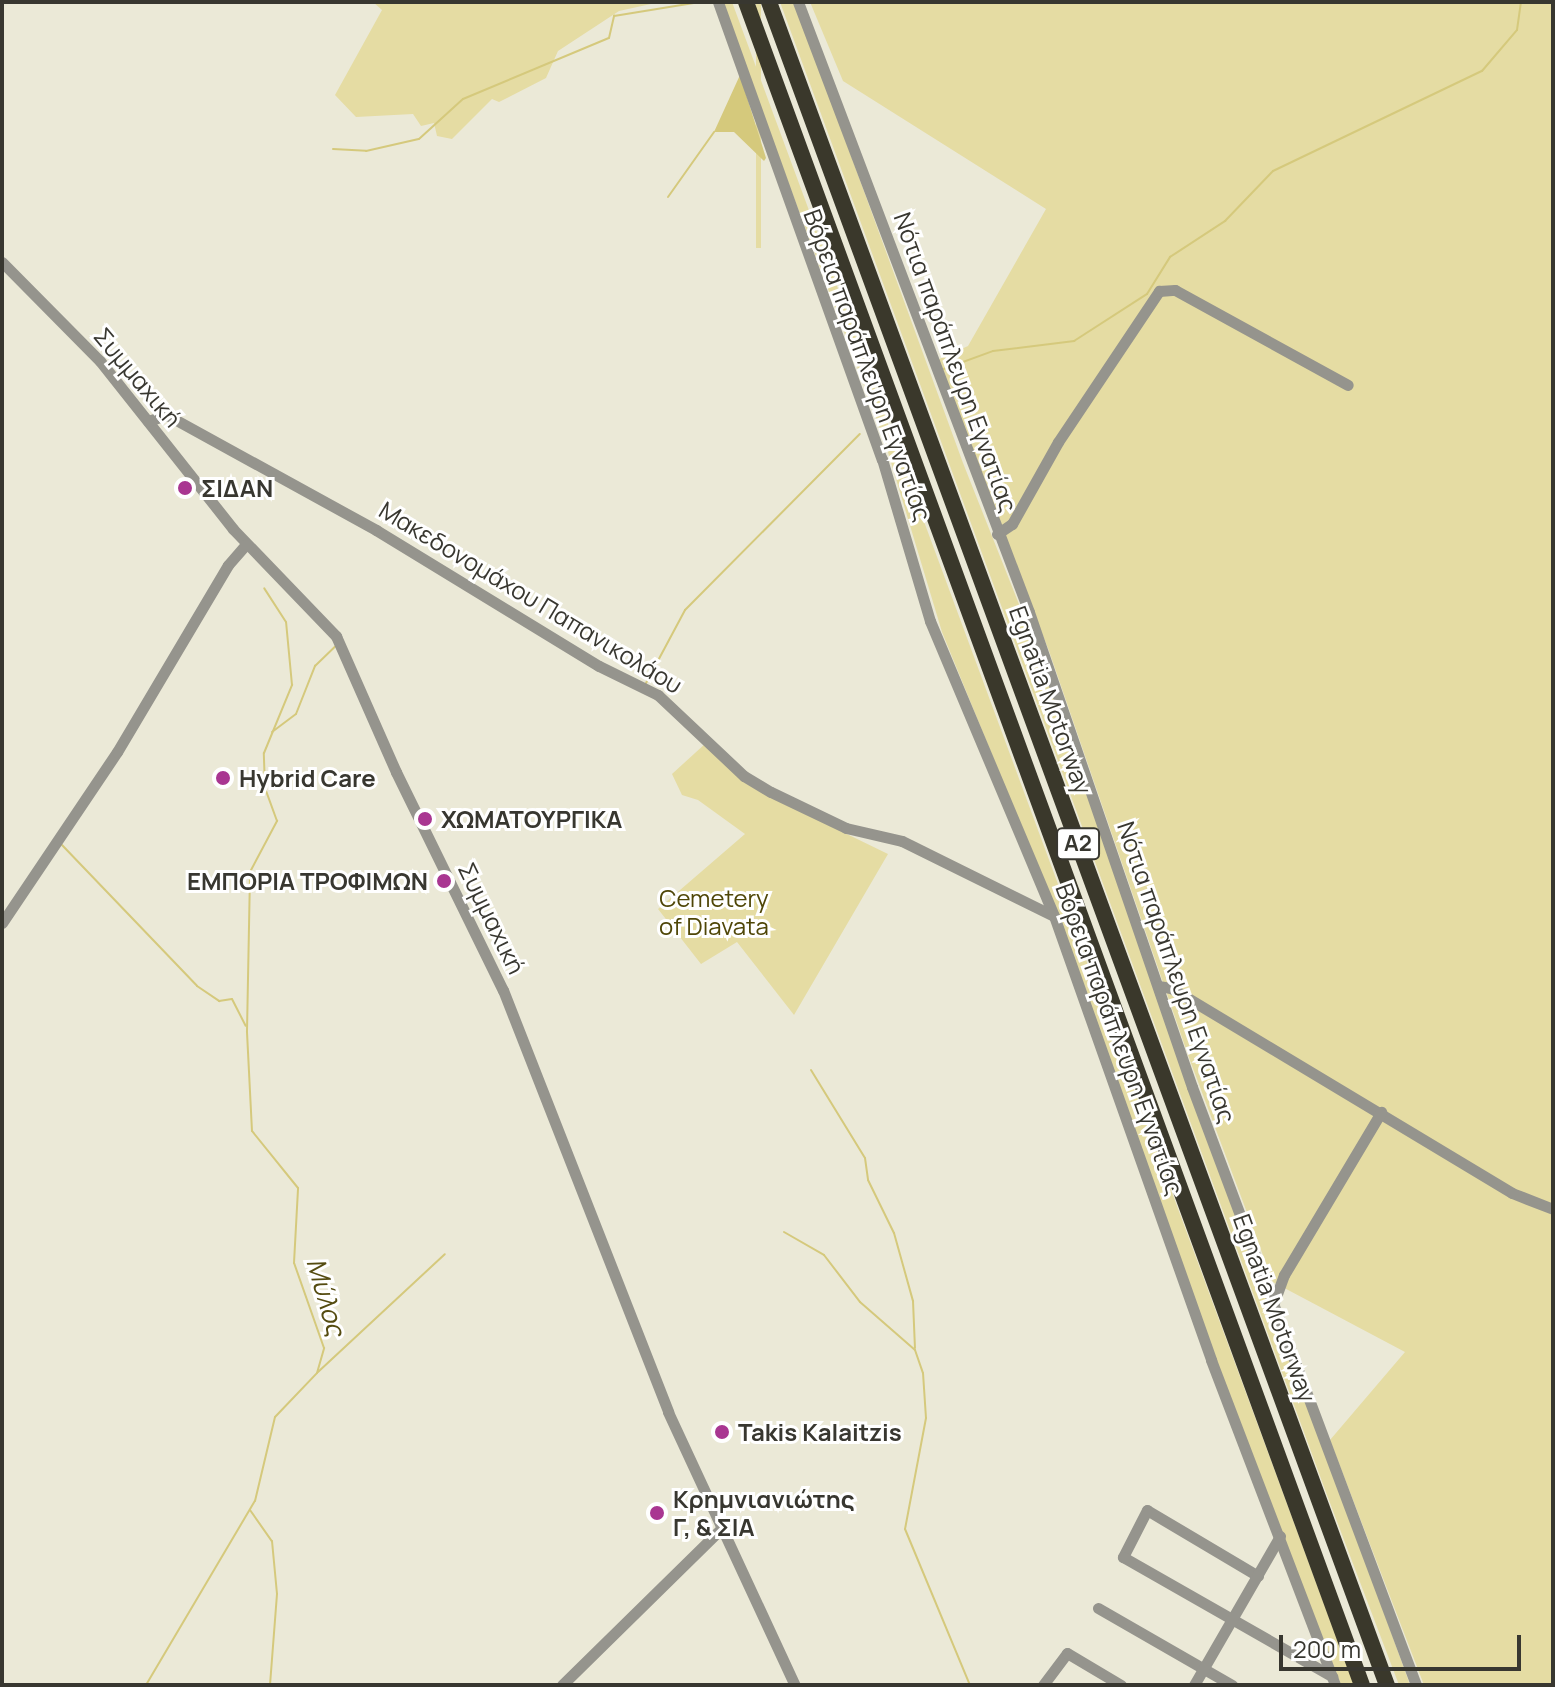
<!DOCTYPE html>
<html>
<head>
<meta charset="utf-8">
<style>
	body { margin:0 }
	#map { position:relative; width:1555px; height:1687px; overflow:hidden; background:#ebe9d7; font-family:Manrope,sans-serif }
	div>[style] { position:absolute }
	.green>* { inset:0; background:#e5dca3; transform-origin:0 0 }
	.water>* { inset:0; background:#d5c97c }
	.stream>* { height:2px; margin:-1px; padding:0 1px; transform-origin:1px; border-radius:1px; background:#d5c97c }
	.minor>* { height:11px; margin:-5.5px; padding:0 5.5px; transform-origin:5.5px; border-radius:5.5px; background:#95948d }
	.highway>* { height:16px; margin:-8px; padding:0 8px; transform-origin:8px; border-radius:8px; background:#3a382b }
	.dots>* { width:22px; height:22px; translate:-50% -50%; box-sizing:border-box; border:4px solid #fff; border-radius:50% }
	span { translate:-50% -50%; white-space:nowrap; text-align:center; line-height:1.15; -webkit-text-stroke:6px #fff; paint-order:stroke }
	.shield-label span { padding:2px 6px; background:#fff; border:2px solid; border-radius:6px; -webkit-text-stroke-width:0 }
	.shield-label { font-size:22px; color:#383730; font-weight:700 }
	.street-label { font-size:24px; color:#383730 }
	.poi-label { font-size:24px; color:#383730; font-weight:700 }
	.left { translate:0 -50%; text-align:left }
	.right { translate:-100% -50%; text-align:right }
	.park-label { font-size:24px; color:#4f4607 }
	.water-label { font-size:26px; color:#554c11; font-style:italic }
	.frame { position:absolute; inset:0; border:4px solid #383730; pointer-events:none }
	.scale { position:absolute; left:1279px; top:1635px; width:242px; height:36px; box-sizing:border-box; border:4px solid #383730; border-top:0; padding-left:10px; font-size:24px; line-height:28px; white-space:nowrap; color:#383730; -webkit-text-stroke:6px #fff; paint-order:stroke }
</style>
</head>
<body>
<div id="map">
	<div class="green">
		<div style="clip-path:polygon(373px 2px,660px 2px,619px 11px,558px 51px,546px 78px,499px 102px,492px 99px,452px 139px,437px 136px,434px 123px,421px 126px,413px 114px,356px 117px,335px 95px,382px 10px)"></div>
		<div style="clip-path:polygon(721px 2px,732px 2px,1354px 1685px,1341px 1685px,1222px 1379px,1054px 907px,942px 632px,884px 439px)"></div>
		<div style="left:756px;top:2px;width:5px;height:246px"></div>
		<div style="clip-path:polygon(780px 2px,795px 2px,963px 463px,1045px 670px,1410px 1685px,1399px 1685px,1327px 1495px)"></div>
		<div style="clip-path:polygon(810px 2px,1553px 2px,1553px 1685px,1424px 1685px,1330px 1440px,1405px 1352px,1273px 1282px,1188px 1055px,1049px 651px,935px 361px,968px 346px,1046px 209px,843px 81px)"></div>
		<div style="clip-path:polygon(706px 743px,781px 802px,888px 854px,794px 1015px,737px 942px,701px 964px,658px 909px,745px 834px,698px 800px,682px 795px,672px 774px)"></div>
	</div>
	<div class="water">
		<div style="clip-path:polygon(740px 75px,766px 158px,764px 161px,734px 132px,714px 132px)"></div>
	</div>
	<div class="stream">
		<div style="left:333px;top:149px;width:33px;rotate:3deg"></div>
		<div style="left:366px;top:151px;width:54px;rotate:-12.8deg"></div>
		<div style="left:419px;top:139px;width:59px;rotate:-42.3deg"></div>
		<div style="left:463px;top:99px;width:158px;rotate:-22.7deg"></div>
		<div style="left:609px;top:38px;width:23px;rotate:-77deg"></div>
		<div style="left:614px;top:16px;width:87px;rotate:-9.2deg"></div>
		<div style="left:668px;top:197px;width:80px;rotate:-54.7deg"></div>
		<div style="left:941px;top:370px;width:55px;rotate:-20.1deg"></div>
		<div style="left:993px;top:351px;width:82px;rotate:-7deg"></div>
		<div style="left:1074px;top:341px;width:87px;rotate:-32.8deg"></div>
		<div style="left:1147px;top:294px;width:44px;rotate:-58.1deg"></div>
		<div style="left:1170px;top:257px;width:66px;rotate:-33.2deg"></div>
		<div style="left:1225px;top:221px;width:69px;rotate:-46.2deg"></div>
		<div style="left:1273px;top:171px;width:232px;rotate:-25.6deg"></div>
		<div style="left:1482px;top:71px;width:54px;rotate:-49.5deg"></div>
		<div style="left:1517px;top:30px;width:28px;rotate:-82deg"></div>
		<div style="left:645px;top:685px;width:85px;rotate:-61.9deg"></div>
		<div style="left:685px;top:610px;width:248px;rotate:-45.2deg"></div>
		<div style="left:272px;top:732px;width:30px;rotate:-37deg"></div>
		<div style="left:296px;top:714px;width:52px;rotate:-68.4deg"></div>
		<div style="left:315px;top:666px;width:28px;rotate:-44deg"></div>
		<div style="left:62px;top:845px;width:195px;rotate:46.2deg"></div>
		<div style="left:197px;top:986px;width:27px;rotate:34deg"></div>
		<div style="left:219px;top:1001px;width:13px;rotate:-9deg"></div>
		<div style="left:232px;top:999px;width:30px;rotate:63deg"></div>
		<div style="left:811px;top:1070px;width:103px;rotate:58.5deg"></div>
		<div style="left:865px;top:1158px;width:22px;rotate:82deg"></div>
		<div style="left:868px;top:1180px;width:59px;rotate:63.9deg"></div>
		<div style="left:894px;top:1233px;width:71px;rotate:74.4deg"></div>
		<div style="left:913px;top:1301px;width:47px;rotate:87.6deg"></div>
		<div style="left:784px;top:1232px;width:46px;rotate:29.9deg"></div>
		<div style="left:824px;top:1255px;width:59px;rotate:52.5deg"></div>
		<div style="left:860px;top:1302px;width:73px;rotate:41.1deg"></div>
		<div style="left:915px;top:1350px;width:24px;rotate:71deg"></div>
		<div style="left:923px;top:1373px;width:45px;rotate:86.2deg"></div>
		<div style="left:926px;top:1418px;width:113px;rotate:100.7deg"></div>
		<div style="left:905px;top:1529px;width:169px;rotate:67.4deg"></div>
		<div style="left:318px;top:1372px;width:173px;rotate:-42.9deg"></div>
		<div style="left:250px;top:1510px;width:38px;rotate:55deg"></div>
		<div style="left:272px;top:1541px;width:53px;rotate:84.6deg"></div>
		<div style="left:277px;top:1594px;width:91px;rotate:94.4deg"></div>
		<div style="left:146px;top:1685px;width:214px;rotate:-59.4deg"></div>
		<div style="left:255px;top:1501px;width:86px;rotate:-76.6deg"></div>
		<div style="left:275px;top:1417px;width:61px;rotate:-46.3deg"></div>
		<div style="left:317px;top:1373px;width:26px;rotate:-74deg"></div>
		<div style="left:324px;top:1348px;width:90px;rotate:-109.4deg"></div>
		<div style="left:294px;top:1263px;width:75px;rotate:-86.9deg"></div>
		<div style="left:298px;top:1188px;width:73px;rotate:-128.9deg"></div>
		<div style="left:252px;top:1131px;width:100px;rotate:-92.9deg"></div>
		<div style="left:247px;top:1031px;width:159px;rotate:-88.9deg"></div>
		<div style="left:250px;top:872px;width:58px;rotate:-62.1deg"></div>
		<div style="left:277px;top:821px;width:35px;rotate:-110deg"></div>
		<div style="left:265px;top:788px;width:35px;rotate:-92deg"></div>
		<div style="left:264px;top:753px;width:74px;rotate:-67.6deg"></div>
		<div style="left:292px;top:685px;width:63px;rotate:-95.4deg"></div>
		<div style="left:286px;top:622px;width:40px;rotate:-122.9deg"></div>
	</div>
	<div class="minor">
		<div style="left:718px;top:2px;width:486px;rotate:70.3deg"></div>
		<div style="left:882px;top:459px;width:169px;rotate:73.5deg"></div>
		<div style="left:930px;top:621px;width:320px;rotate:67.2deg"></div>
		<div style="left:1054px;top:916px;width:471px;rotate:70.5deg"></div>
		<div style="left:1211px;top:1360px;width:348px;rotate:69.1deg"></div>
		<div style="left:798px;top:2px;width:652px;rotate:69.26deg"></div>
		<div style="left:1029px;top:612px;width:502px;rotate:71.06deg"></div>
		<div style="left:1192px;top:1087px;width:639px;rotate:69.46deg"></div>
		<div style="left:2px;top:262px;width:139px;rotate:45.3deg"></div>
		<div style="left:100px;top:361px;width:214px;rotate:51.6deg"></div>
		<div style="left:233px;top:529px;width:149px;rotate:46.1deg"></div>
		<div style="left:336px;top:636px;width:149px;rotate:66.2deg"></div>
		<div style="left:396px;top:772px;width:243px;rotate:63.9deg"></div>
		<div style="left:503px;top:990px;width:453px;rotate:68.6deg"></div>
		<div style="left:668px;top:1412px;width:301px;rotate:65.1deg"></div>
		<div style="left:148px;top:421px;width:20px;rotate:-18deg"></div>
		<div style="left:167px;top:415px;width:239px;rotate:28.8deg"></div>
		<div style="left:376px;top:530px;width:261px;rotate:31.4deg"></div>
		<div style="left:599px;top:666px;width:66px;rotate:26.2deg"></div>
		<div style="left:658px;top:695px;width:118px;rotate:43.3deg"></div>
		<div style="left:744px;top:776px;width:31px;rotate:31deg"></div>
		<div style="left:771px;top:792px;width:83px;rotate:25.6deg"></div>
		<div style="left:846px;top:828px;width:57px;rotate:13.1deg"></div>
		<div style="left:902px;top:841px;width:169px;rotate:26.3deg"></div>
		<div style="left:997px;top:534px;width:18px;rotate:-34deg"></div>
		<div style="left:1012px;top:524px;width:94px;rotate:-60.7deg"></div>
		<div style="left:1058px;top:442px;width:182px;rotate:-56.2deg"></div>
		<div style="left:1159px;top:291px;width:16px;rotate:-4deg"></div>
		<div style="left:1175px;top:290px;width:197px;rotate:28.8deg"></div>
		<div style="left:2px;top:923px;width:206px;rotate:-56.1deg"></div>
		<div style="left:117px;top:752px;width:217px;rotate:-59.3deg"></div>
		<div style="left:228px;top:565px;width:28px;rotate:-49deg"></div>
		<div style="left:1158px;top:986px;width:13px;rotate:9deg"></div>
		<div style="left:1171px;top:988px;width:398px;rotate:31deg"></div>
		<div style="left:1512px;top:1193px;width:44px;rotate:21.3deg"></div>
		<div style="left:1273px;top:1305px;width:32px;rotate:-70deg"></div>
		<div style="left:1284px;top:1275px;width:190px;rotate:-59.2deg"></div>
		<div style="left:1258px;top:1576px;width:129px;rotate:-149.3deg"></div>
		<div style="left:1147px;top:1510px;width:53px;rotate:117.1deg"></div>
		<div style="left:1123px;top:1557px;width:241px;rotate:29.7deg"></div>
		<div style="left:1098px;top:1608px;width:155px;rotate:29.9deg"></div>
		<div style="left:562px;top:1685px;width:221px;rotate:-44.5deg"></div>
		<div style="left:1043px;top:1685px;width:40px;rotate:-53deg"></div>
		<div style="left:1067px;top:1653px;width:63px;rotate:30.7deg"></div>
		<div style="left:1194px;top:1685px;width:172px;rotate:-60deg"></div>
	</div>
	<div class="highway">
		<div style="left:746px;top:2px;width:1792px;rotate:69.9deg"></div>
		<div style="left:769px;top:2px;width:1793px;rotate:69.84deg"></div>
	</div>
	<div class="dots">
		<div style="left:185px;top:488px;background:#a93691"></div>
		<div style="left:223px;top:778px;background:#a93691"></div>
		<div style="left:425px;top:819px;background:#a93691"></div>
		<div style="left:444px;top:881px;background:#a93691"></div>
		<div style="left:722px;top:1432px;background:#a93691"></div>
		<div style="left:657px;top:1513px;background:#a93691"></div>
	</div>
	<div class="shield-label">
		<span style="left:1078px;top:844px">Α2</span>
	</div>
	<div class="street-label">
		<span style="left:956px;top:362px;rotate:70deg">Νότια παράπλευρη Εγνατίας</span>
		<span style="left:868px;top:365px;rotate:70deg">Βόρεια παράπλευρη Εγνατίας</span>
		<span style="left:138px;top:377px;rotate:50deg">Συμμαχική</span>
		<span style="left:531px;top:597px;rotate:31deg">Μακεδονομάχου Παπανικολάου</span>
		<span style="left:1051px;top:700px;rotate:70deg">Egnatia Motorway</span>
		<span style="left:492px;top:918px;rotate:64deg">Συμμαχική</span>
		<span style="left:1177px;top:972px;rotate:71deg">Νότια παράπλευρη Εγνατίας</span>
		<span style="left:1120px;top:1039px;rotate:70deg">Βόρεια παράπλευρη Εγνατίας</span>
		<span style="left:1275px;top:1308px;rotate:70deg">Egnatia Motorway</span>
	</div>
	<div class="poi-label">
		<span class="left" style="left:201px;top:488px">ΣΙΔΑΝ</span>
		<span class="left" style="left:239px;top:778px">Hybrid Care</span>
		<span class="left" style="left:441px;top:819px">ΧΩΜΑΤΟΥΡΓΙΚΑ</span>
		<span class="right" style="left:428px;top:881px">ΕΜΠΟΡΙΑ ΤΡΟΦΙΜΩΝ</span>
		<span class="left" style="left:738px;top:1432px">Takis Kalaitzis</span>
		<span class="left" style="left:673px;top:1513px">Κρημνιανιώτης<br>Γ, &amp; ΣΙΑ</span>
	</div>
	<div class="park-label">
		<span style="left:714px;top:912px">Cemetery<br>of Diavata</span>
	</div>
	<div class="water-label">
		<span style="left:326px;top:1297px;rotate:74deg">Μύλος</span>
	</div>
	<div class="frame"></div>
	<div class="scale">200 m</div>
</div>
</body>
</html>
